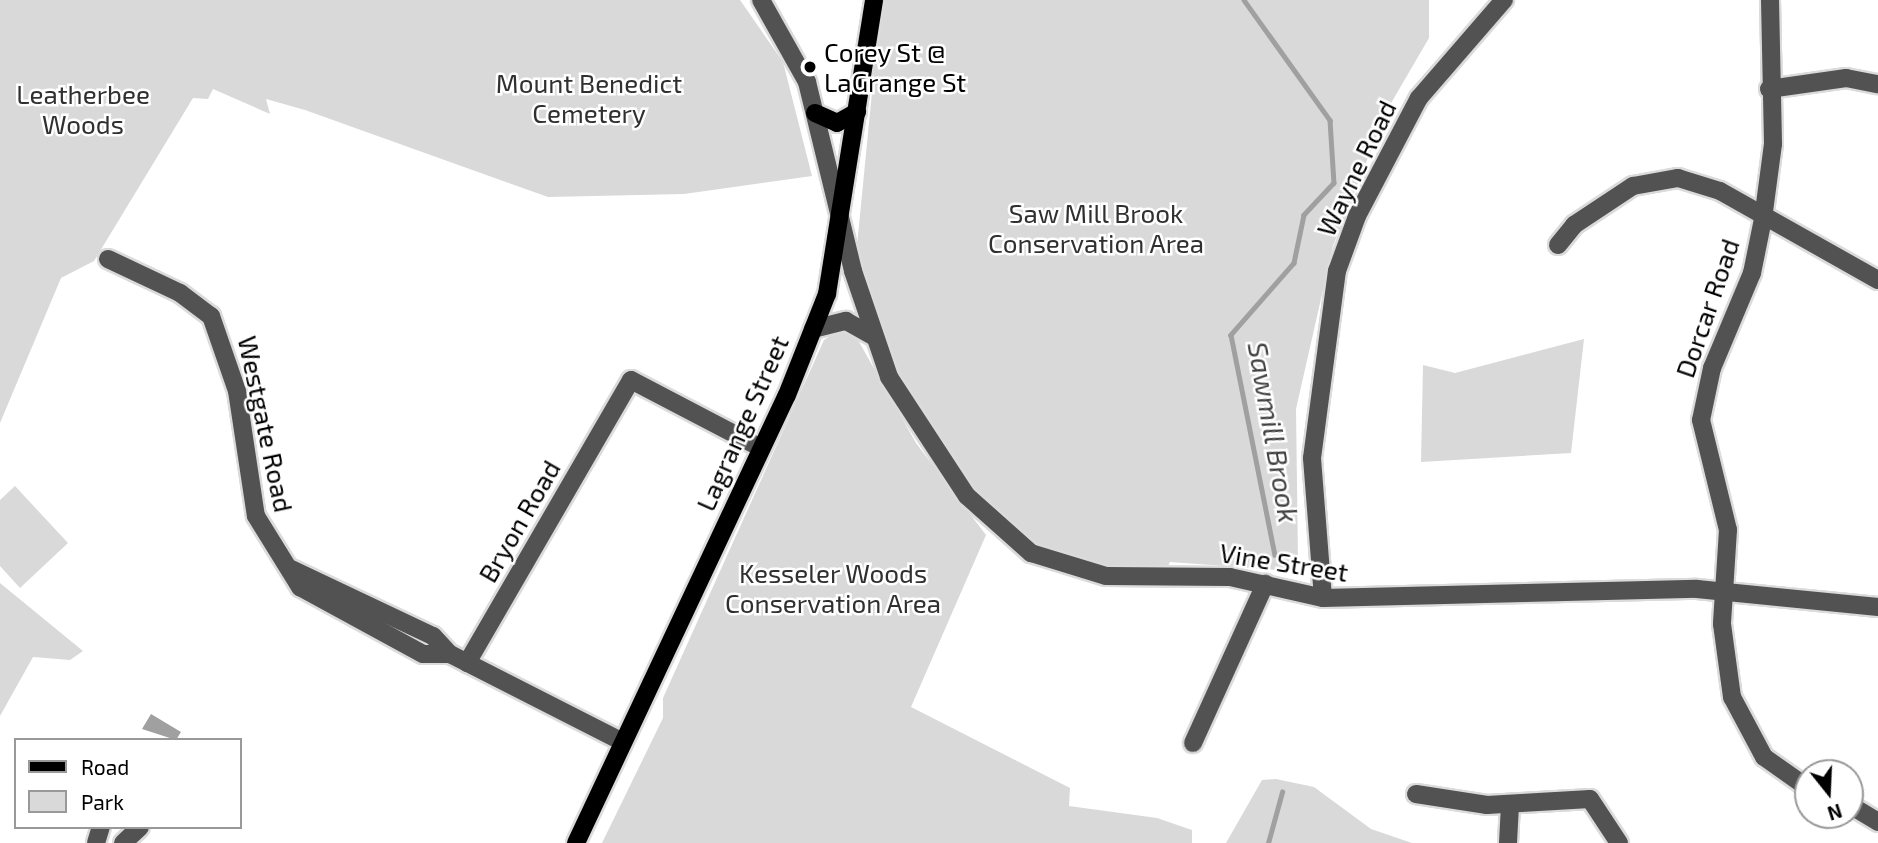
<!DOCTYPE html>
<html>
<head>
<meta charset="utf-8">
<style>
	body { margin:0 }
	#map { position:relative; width:1878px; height:843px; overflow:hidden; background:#fff; font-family:"Exo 2",sans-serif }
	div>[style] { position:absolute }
	.green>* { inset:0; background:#d9d9d9 }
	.water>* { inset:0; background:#a0a0a0 }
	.stream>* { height:4.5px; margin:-2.25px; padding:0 2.25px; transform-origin:2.25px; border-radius:2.25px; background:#a0a0a0 }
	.roads { filter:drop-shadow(2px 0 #dbdbdb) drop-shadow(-2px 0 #dbdbdb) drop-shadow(0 2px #dbdbdb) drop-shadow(0 -2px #dbdbdb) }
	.minor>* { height:18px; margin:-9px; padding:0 9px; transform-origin:9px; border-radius:9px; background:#525252 }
	.major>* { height:18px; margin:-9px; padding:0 9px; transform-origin:9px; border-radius:9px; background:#000 }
	.dots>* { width:19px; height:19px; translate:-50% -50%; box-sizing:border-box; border:4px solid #fff; border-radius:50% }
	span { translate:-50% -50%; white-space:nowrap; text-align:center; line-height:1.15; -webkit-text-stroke:5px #fff; paint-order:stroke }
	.poi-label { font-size:26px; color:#000 }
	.left { translate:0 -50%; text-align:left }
	.park-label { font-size:26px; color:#303030 }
	.street-label { font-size:26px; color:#000 }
	.water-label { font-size:28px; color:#414141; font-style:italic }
	.legend { position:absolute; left:14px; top:738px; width:228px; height:91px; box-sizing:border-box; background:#fff; border:2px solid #999; margin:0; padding:9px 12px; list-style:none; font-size:21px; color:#000 }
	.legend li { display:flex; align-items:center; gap:14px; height:35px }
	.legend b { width:35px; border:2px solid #999 }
	.north { position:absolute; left:1794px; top:759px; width:70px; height:70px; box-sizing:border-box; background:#fff; border:2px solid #999; border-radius:50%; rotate:162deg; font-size:19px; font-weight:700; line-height:28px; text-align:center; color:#000 }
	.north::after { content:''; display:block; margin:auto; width:24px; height:32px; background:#000; clip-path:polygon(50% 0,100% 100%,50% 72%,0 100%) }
</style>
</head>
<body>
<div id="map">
	<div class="green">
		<div style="clip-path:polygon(0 0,740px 0,783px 62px,812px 176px,684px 194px,548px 197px,305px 110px,266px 99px,270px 114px,213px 89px,208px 99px,193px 98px,94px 261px,61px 278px,0 423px)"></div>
		<div style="clip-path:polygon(881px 0,1429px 0,1429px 38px,1387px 110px,1333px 246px,1296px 409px,1298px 561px,1292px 571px,1170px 562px,1167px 568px,1099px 566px,1047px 552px,995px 515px,963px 477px,852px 297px)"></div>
		<div style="clip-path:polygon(841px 329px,858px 340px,916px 443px,986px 535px,911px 707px,1070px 788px,1069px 806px,1157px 818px,1192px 830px,1192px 843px,602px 843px,663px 718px,663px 698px,824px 340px)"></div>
		<div style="clip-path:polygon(1584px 339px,1571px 453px,1421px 462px,1423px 365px,1455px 373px)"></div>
		<div style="clip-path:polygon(15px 486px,68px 543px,20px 588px,0 566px,0 500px)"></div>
		<div style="clip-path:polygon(0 583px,83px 651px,70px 660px,33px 657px,0 716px)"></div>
		<div style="clip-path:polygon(1276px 779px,1314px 787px,1371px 829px,1412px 843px,1226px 843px,1262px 780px)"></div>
	</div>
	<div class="water">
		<div style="clip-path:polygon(151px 714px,181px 732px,176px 740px,142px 729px)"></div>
	</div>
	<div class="stream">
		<div style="left:1244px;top:0;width:148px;rotate:54.4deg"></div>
		<div style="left:1330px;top:120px;width:63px;rotate:86.4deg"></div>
		<div style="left:1334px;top:183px;width:44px;rotate:133.2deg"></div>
		<div style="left:1304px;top:215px;width:49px;rotate:101.8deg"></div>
		<div style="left:1294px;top:263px;width:96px;rotate:131.2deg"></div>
		<div style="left:1231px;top:335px;width:224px;rotate:78.7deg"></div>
		<div style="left:1268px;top:843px;width:53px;rotate:-74.6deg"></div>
	</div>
	<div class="roads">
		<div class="minor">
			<div style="left:761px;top:0;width:94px;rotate:60.7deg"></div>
			<div style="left:807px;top:82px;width:195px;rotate:76.3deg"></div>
			<div style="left:853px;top:271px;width:112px;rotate:71.2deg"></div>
			<div style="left:889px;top:377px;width:142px;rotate:56.8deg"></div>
			<div style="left:967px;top:496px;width:86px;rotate:41.7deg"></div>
			<div style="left:1031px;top:553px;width:78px;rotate:17deg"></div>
			<div style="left:1106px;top:576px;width:124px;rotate:0.5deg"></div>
			<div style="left:1230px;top:577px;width:95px;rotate:12.7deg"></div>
			<div style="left:1323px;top:598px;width:374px;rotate:-1.4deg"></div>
			<div style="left:1697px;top:589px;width:182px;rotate:5.7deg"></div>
			<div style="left:1770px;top:0;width:144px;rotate:88.8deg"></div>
			<div style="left:1773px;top:144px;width:76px;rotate:97.6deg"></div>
			<div style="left:1763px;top:219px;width:55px;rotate:101.5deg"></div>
			<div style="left:1752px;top:273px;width:103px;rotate:112.8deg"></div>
			<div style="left:1712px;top:368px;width:53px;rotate:101.9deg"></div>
			<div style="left:1701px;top:420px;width:113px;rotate:76.2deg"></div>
			<div style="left:1728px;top:530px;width:94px;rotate:93.7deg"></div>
			<div style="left:1722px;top:624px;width:74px;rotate:82.2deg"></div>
			<div style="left:1732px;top:697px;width:68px;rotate:61.9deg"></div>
			<div style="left:1764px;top:757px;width:54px;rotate:35.2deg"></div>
			<div style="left:1769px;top:89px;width:78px;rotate:-8.1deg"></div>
			<div style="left:1846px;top:78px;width:33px;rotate:11deg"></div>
			<div style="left:1558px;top:245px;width:26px;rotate:-51deg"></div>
			<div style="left:1574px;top:225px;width:71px;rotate:-33.5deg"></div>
			<div style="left:1633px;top:186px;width:46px;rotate:-10.1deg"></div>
			<div style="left:1678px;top:178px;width:44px;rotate:17.2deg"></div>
			<div style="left:1720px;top:191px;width:181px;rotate:29.4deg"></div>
			<div style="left:108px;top:259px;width:80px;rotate:25.3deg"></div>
			<div style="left:180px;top:293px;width:39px;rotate:37deg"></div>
			<div style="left:211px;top:316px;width:79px;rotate:70.9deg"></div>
			<div style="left:237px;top:391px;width:126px;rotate:81.4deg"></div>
			<div style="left:256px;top:516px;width:84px;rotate:58.2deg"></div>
			<div style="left:300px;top:587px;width:140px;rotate:28.6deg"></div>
			<div style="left:423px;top:654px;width:27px"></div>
			<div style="left:813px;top:329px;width:34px;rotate:-14deg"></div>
			<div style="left:846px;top:321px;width:31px;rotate:29deg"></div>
			<div style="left:291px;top:569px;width:157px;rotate:25.3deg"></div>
			<div style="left:433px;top:636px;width:25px;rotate:47deg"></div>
			<div style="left:450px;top:654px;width:194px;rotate:27deg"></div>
			<div style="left:1323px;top:598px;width:140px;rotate:-94.5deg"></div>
			<div style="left:1312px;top:458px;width:189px;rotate:-82.4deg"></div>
			<div style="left:1337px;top:271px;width:59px;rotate:-70deg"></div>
			<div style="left:1357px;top:216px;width:133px;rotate:-62.3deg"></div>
			<div style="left:1419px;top:98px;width:130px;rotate:-49.1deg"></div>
			<div style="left:467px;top:663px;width:327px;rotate:-59.9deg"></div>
			<div style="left:631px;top:380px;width:147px;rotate:27.6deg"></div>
			<div style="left:1193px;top:743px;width:175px;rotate:-65.6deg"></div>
			<div style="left:1416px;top:794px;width:72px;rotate:8.8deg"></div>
			<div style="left:1487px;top:805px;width:103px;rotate:-3.3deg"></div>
			<div style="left:1590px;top:799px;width:53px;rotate:56.6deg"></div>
			<div style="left:1850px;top:805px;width:33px;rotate:31deg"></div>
			<div style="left:96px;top:843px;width:17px;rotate:-73deg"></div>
			<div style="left:123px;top:843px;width:23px;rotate:-43deg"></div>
			<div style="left:1508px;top:843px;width:38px;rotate:-87deg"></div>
		</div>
		<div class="major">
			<div style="left:815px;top:113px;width:24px;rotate:24deg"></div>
			<div style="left:837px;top:123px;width:23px;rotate:-29deg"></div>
			<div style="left:576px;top:843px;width:495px;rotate:-64.8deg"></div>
			<div style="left:787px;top:395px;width:109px;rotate:-68.4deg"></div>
			<div style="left:827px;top:294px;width:298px;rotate:-80.9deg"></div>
		</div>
	</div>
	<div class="dots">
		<div style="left:810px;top:67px;background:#000"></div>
	</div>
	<div class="poi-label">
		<span class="left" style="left:824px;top:67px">Corey St @<br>LaGrange St</span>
	</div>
	<div class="park-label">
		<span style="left:589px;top:98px">Mount Benedict<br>Cemetery</span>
		<span style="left:83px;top:109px">Leatherbee<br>Woods</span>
		<span style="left:1096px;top:228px">Saw Mill Brook<br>Conservation Area</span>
		<span style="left:833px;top:588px">Kesseler Woods<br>Conservation Area</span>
	</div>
	<div class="street-label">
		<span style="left:1356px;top:168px;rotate:-64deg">Wayne Road</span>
		<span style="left:1707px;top:308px;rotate:-71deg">Dorcar Road</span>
		<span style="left:742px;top:423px;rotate:-66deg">Lagrange Street</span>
		<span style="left:266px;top:424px;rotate:78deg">Westgate Road</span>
		<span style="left:519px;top:521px;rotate:-60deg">Bryon Road</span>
		<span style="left:1284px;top:562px;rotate:9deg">Vine Street</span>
	</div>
	<div class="water-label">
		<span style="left:1274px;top:432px;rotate:80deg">Sawmill Brook</span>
	</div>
	<ul class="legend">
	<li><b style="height:9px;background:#000"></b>Road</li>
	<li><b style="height:19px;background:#d9d9d9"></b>Park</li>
	</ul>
	<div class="north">N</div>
</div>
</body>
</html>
